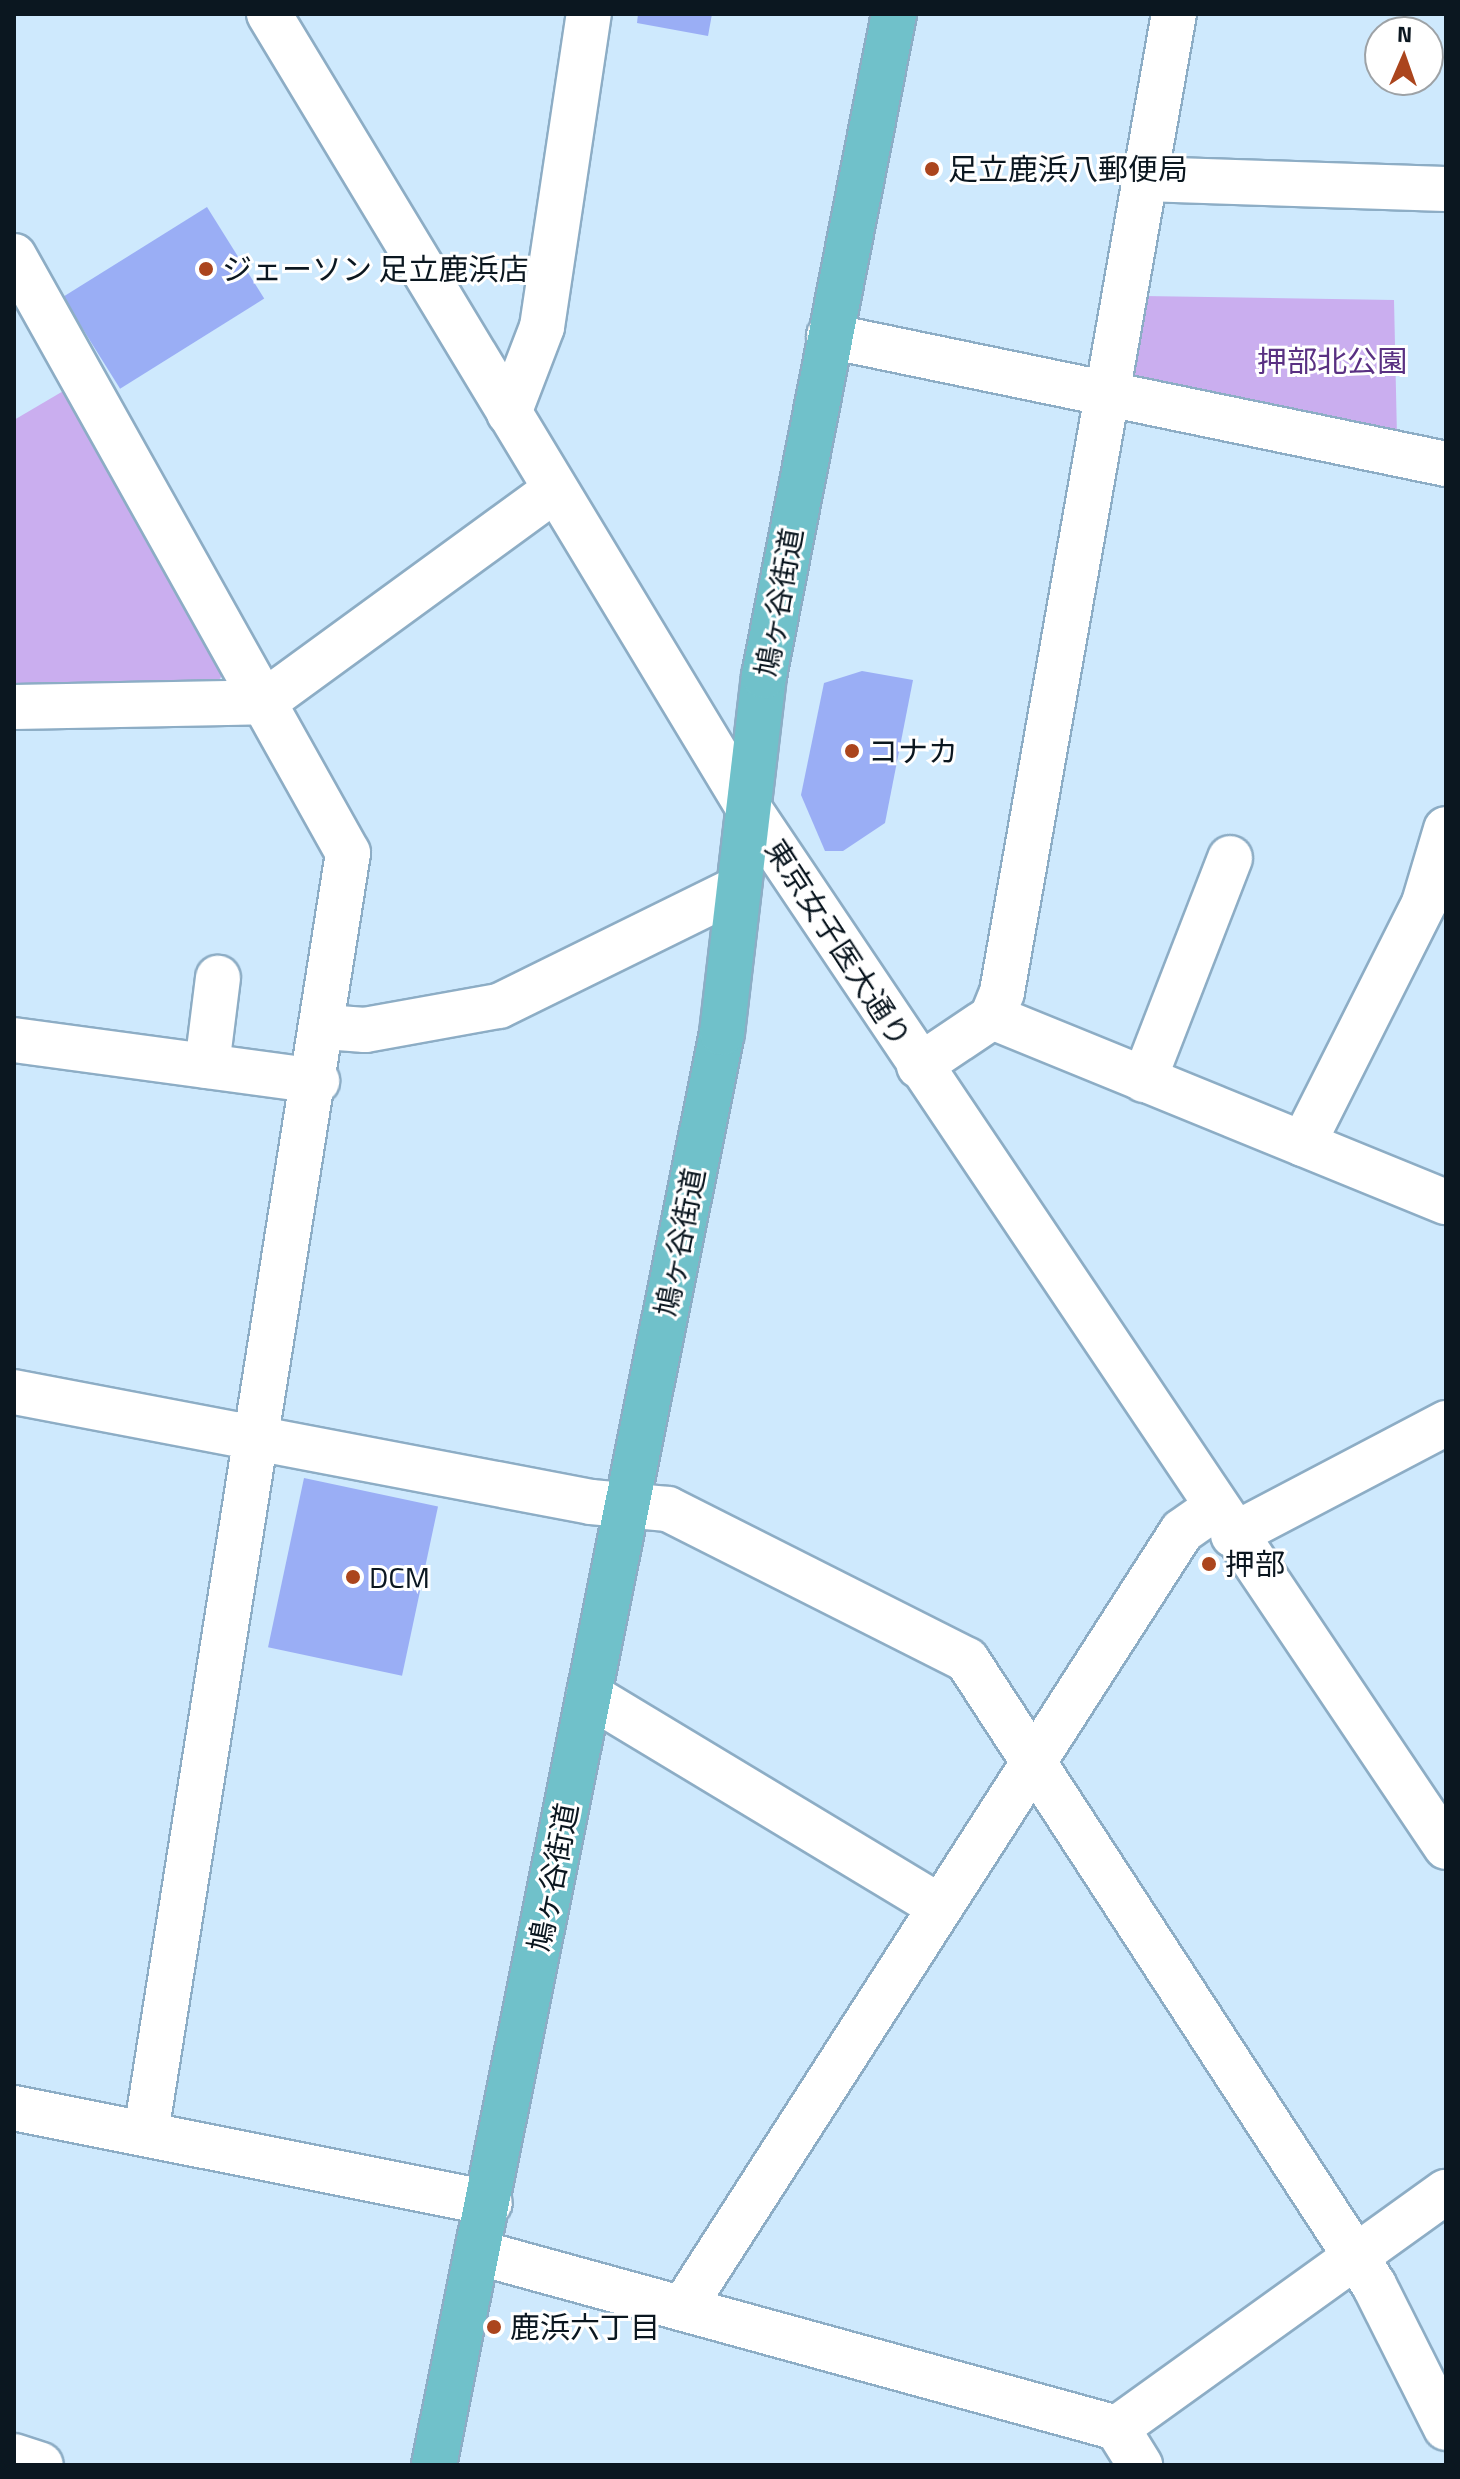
<!DOCTYPE html>
<html>
<head>
<meta charset="utf-8">
<style>
	body { margin:0 }
	#map { position:relative; width:1460px; height:2479px; overflow:hidden; background:#cee9fd; font-family:"Titillium Web","Noto Sans JP",sans-serif }
	div>[style] { position:absolute }
	.green>* { inset:0; background:#caaeef }
	.building>* { inset:0; background:#9aaef5; transform-origin:0 0 }
	.roads { filter:drop-shadow(2px 0 #8dadc5) drop-shadow(-2px 0 #8dadc5) drop-shadow(0 2px #8dadc5) drop-shadow(0 -2px #8dadc5) }
	.minor>* { height:44px; margin:-22px; padding:0 22px; transform-origin:22px; border-radius:22px; background:#fff }
	.major>* { height:44px; margin:-22px; padding:0 22px; transform-origin:22px; border-radius:22px; background:#70c1ca }
	.dots>* { width:22px; height:22px; translate:-50% -50%; box-sizing:border-box; border:4px solid #fff; border-radius:50% }
	span { translate:-50% -50%; white-space:nowrap; text-align:center; line-height:1.15; -webkit-text-stroke:6px #fff; paint-order:stroke }
	.poi-label { font-size:30px; color:#0b1720 }
	.left { translate:0 -50%; text-align:left }
	.park-label { font-size:30px; color:#593082 }
	.street-label { font-size:30px; color:#0b1720 }
	.frame { position:absolute; inset:0; border:16px solid #0b1720; pointer-events:none }
	.north { position:absolute; left:1364px; top:16px; width:80px; height:80px; box-sizing:border-box; background:#fff; border:2px solid #9da2a6; border-radius:50%; rotate:2deg; font-size:22px; font-weight:700; line-height:32px; text-align:center; color:#0b1720 }
	.north::after { content:''; display:block; margin:auto; width:28px; height:36px; background:#ab451d; clip-path:polygon(50% 0,100% 100%,50% 72%,0 100%) }
</style>
</head>
<body>
<div id="map">
	<div class="green">
		<div style="clip-path:polygon(1144px 296px,1394px 300px,1397px 437px,1147px 389px,1125px 369px)"></div>
		<div style="clip-path:polygon(65px 390px,224px 673px,214px 687px,14px 690px,14px 420px)"></div>
	</div>
	<div class="building">
		<div style="clip-path:polygon(638px 14px,712px 14px,708px 36px,637px 23px)"></div>
		<div style="left:207px;top:207px;width:108px;height:170px;rotate:58deg"></div>
		<div style="clip-path:polygon(862px 671px,913px 680px,885px 823px,843px 851px,825px 851px,801px 795px,824px 683px)"></div>
		<div style="left:304px;top:1478px;width:137px;height:173px;rotate:12deg"></div>
	</div>
	<div class="roads">
		<div class="minor">
			<div style="left:269px;top:14px;width:923px;rotate:58.88deg"></div>
			<div style="left:746px;top:804px;width:1256px;rotate:56.13deg"></div>
			<div style="left:1144px;top:179px;width:302px;rotate:1.9deg"></div>
			<div style="left:14px;top:256px;width:684px;rotate:60.77deg"></div>
			<div style="left:348px;top:853px;width:1296px;rotate:98.97deg"></div>
			<div style="left:829px;top:336px;width:630px;rotate:11.72deg"></div>
			<div style="left:509px;top:413px;width:92px;rotate:-69deg"></div>
			<div style="left:542px;top:327px;width:317px;rotate:-81.5deg"></div>
			<div style="left:14px;top:707px;width:250px;rotate:-1.1deg"></div>
			<div style="left:264px;top:702px;width:356px;rotate:-36.1deg"></div>
			<div style="left:992px;top:1017px;width:490px;rotate:22.2deg"></div>
			<div style="left:325px;top:1027px;width:40px;rotate:4.3deg"></div>
			<div style="left:365px;top:1030px;width:136px;rotate:-10.2deg"></div>
			<div style="left:499px;top:1006px;width:261px;rotate:-26.2deg"></div>
			<div style="left:14px;top:1040px;width:306px;rotate:7.7deg"></div>
			<div style="left:207px;top:1066px;width:89px;rotate:-82.9deg"></div>
			<div style="left:919px;top:1066px;width:88px;rotate:-33.9deg"></div>
			<div style="left:992px;top:1017px;width:27px;rotate:-68deg"></div>
			<div style="left:1002px;top:992px;width:993px;rotate:-80.03deg"></div>
			<div style="left:1144px;top:1080px;width:238px;rotate:-68.8deg"></div>
			<div style="left:1303px;top:1144px;width:270px;rotate:-63.3deg"></div>
			<div style="left:1424px;top:903px;width:77px;rotate:-73.4deg"></div>
			<div style="left:14px;top:1392px;width:587px;rotate:10.79deg"></div>
			<div style="left:591px;top:1502px;width:77px;rotate:5.2deg"></div>
			<div style="left:668px;top:1509px;width:335px;rotate:26.8deg"></div>
			<div style="left:967px;top:1660px;width:746px;rotate:56.93deg"></div>
			<div style="left:1374px;top:2285px;width:160px;rotate:63.3deg"></div>
			<div style="left:1233px;top:1535px;width:241px;rotate:-27.7deg"></div>
			<div style="left:589px;top:1695px;width:409px;rotate:31.1deg"></div>
			<div style="left:14px;top:2108px;width:485px;rotate:11.3deg"></div>
			<div style="left:480px;top:2253px;width:661px;rotate:15.36deg"></div>
			<div style="left:1117px;top:2428px;width:405px;rotate:-35.7deg"></div>
			<div style="left:683px;top:2308px;width:923px;rotate:-57.29deg"></div>
			<div style="left:1182px;top:1531px;width:39px;rotate:-35deg"></div>
			<div style="left:1117px;top:2428px;width:44px;rotate:58.1deg"></div>
			<div style="left:14px;top:2456px;width:28px;rotate:18deg"></div>
		</div>
		<div class="major">
			<div style="left:434px;top:2465px;width:1461px;rotate:-78.63deg"></div>
			<div style="left:722px;top:1033px;width:359px;rotate:-83.3deg"></div>
			<div style="left:764px;top:676px;width:675px;rotate:-78.89deg"></div>
		</div>
	</div>
	<div class="dots">
		<div style="left:932px;top:169px;background:#ab451d"></div>
		<div style="left:206px;top:269px;background:#ab451d"></div>
		<div style="left:852px;top:751px;background:#ab451d"></div>
		<div style="left:1209px;top:1564px;background:#ab451d"></div>
		<div style="left:353px;top:1577px;background:#ab451d"></div>
		<div style="left:494px;top:2327px;background:#ab451d"></div>
	</div>
	<div class="poi-label">
		<span class="left" style="left:948px;top:169px">足立鹿浜八郵便局</span>
		<span class="left" style="left:222px;top:269px">ジェーソン 足立鹿浜店</span>
		<span class="left" style="left:868px;top:751px">コナカ</span>
		<span class="left" style="left:1225px;top:1564px">押部</span>
		<span class="left" style="left:369px;top:1577px">DCM</span>
		<span class="left" style="left:510px;top:2327px">鹿浜六丁目</span>
	</div>
	<div class="park-label">
		<span style="left:1332px;top:361px">押部北公園</span>
	</div>
	<div class="street-label">
		<span style="left:779px;top:602px;rotate:-80deg">鳩ヶ谷街道</span>
		<span style="left:838px;top:943px;rotate:57deg">東京女子医大通り</span>
		<span style="left:680px;top:1242px;rotate:-79deg">鳩ヶ谷街道</span>
		<span style="left:553px;top:1877px;rotate:-79deg">鳩ヶ谷街道</span>
	</div>
	<div class="frame"></div>
	<div class="north">N</div>
</div>
</body>
</html>
